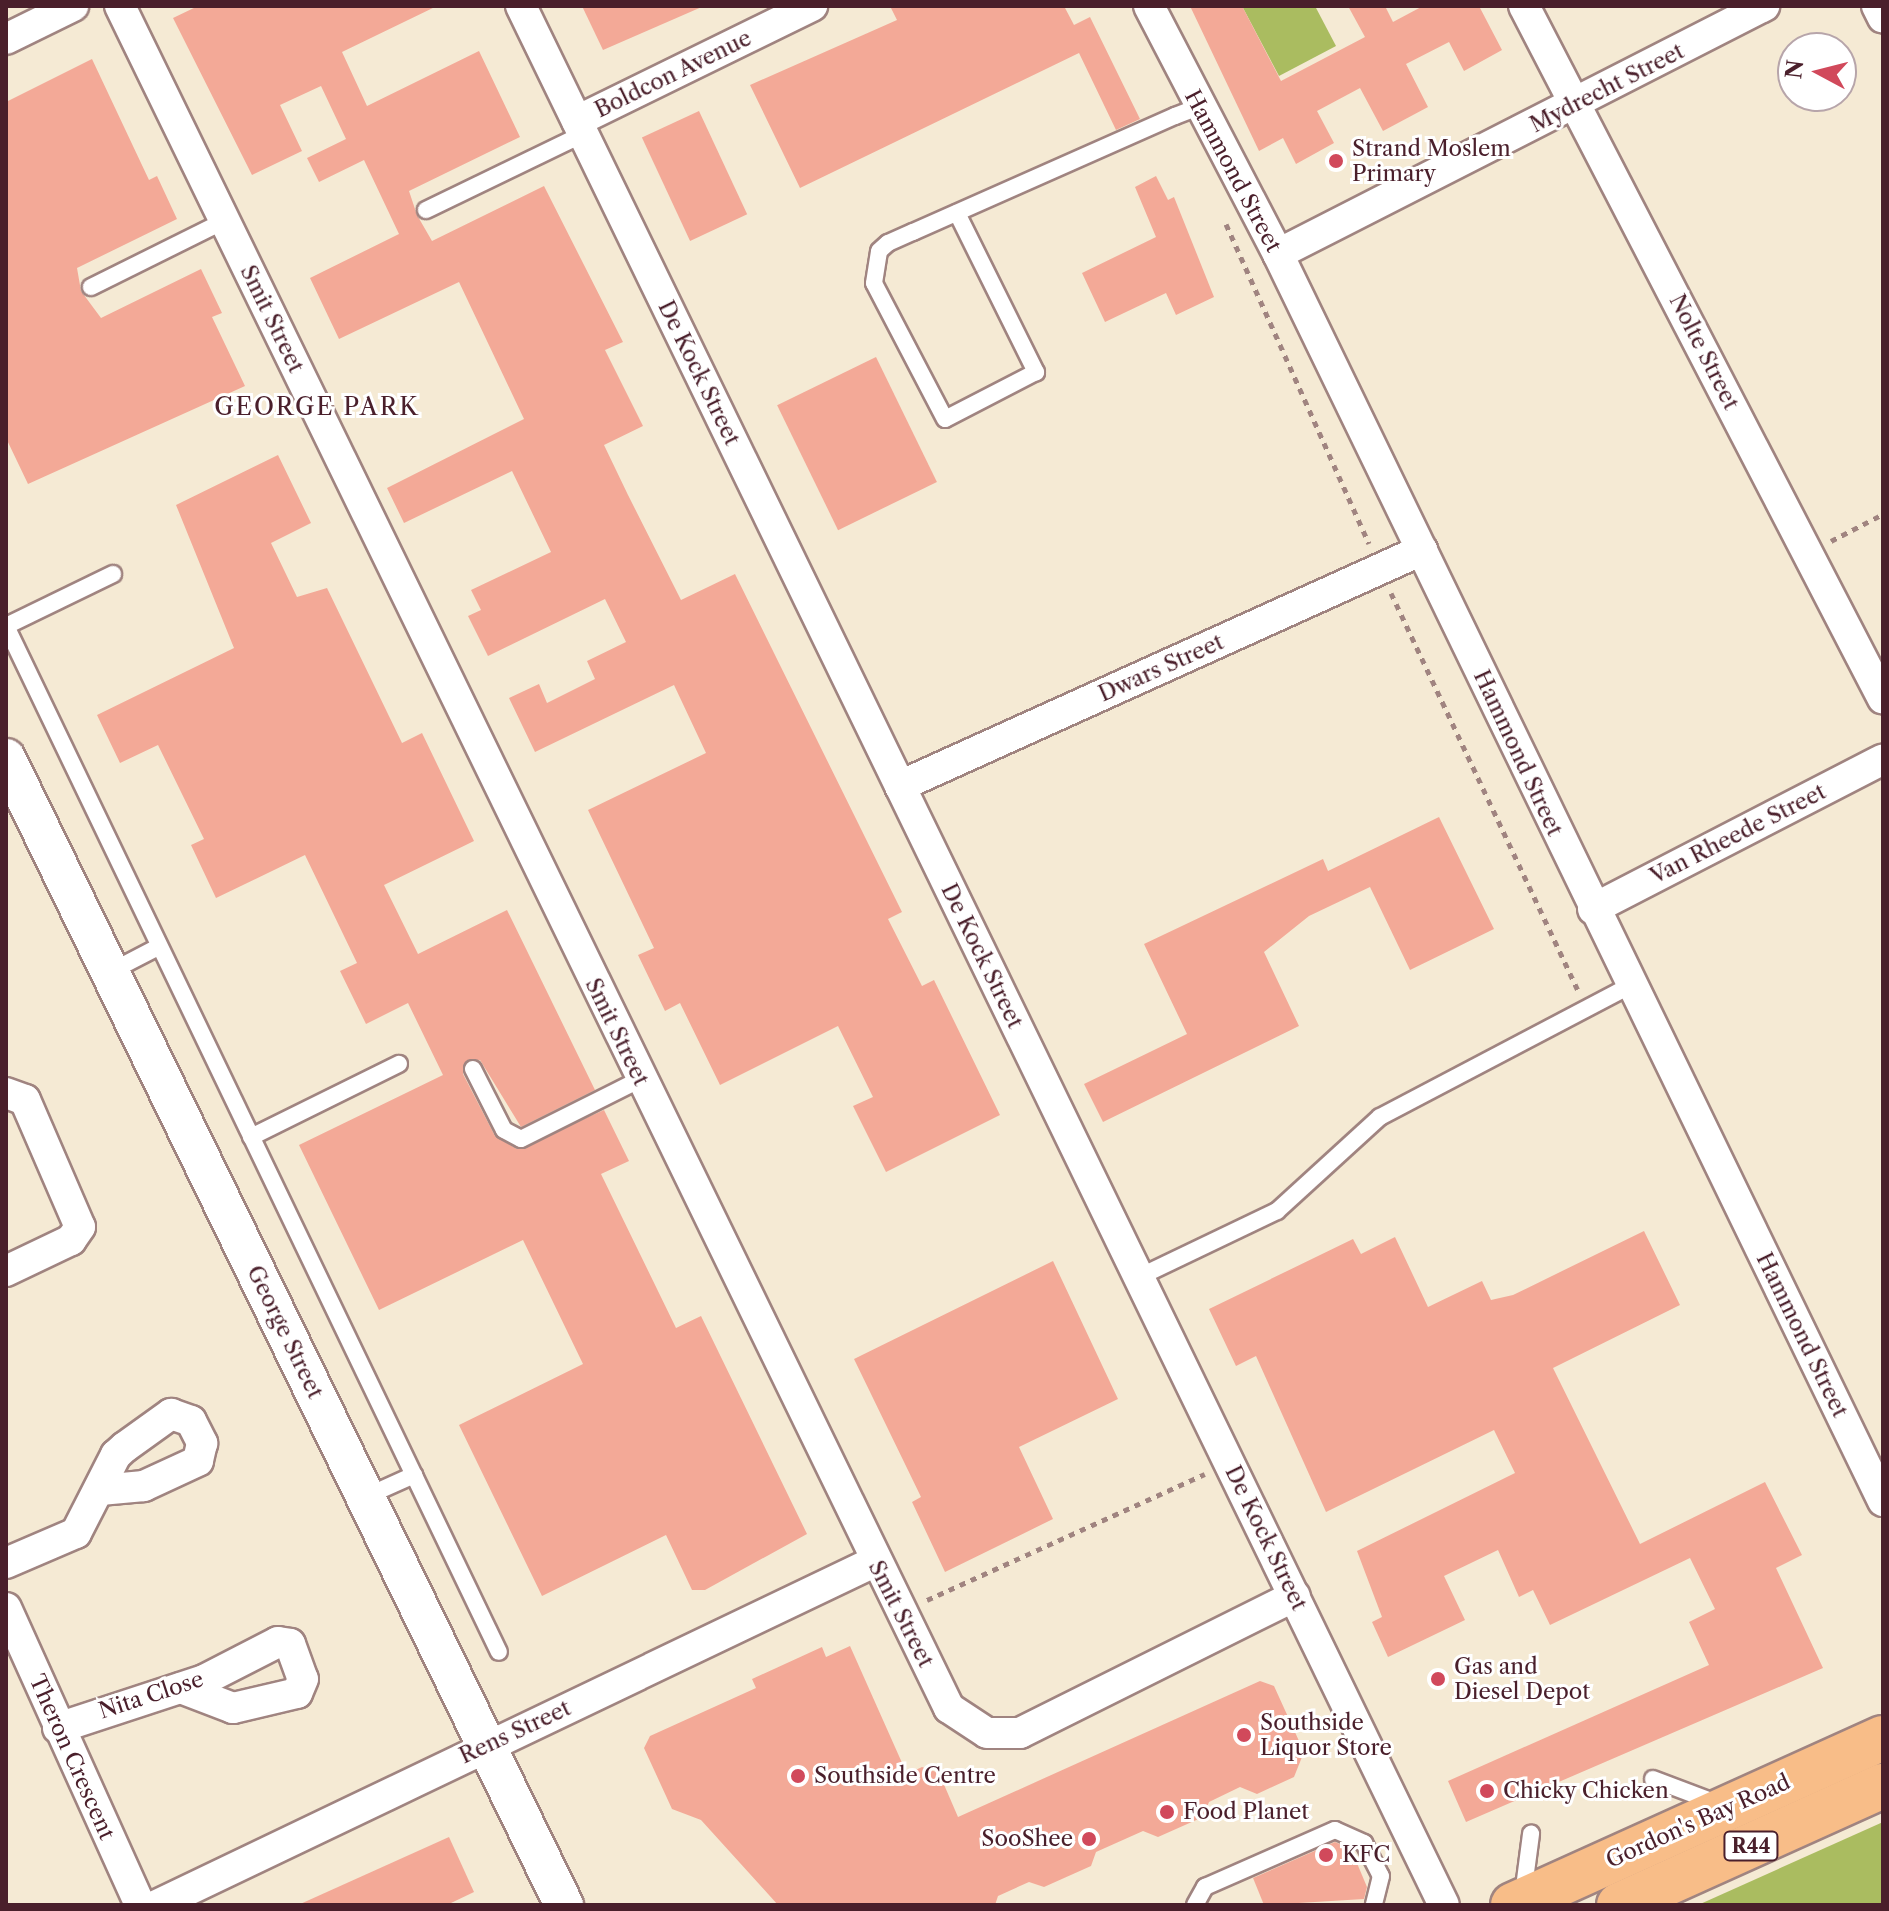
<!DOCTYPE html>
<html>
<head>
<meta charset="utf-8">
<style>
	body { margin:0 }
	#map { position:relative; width:1889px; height:1911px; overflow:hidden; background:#f5ead4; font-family:"Libre Caslon Text",serif }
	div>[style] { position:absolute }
	.green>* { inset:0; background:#aabc60 }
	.building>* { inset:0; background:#f3a997; transform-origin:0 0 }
	.path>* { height:5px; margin-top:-2.5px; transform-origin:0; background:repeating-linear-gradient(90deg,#a08480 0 6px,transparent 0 12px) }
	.roads { filter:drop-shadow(2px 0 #a08480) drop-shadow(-2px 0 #a08480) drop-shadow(0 2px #a08480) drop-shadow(0 -2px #a08480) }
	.service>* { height:16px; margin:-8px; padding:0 8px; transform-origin:8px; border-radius:8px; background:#fff }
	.minor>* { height:30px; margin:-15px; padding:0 15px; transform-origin:15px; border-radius:15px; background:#fff }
	.tertiary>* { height:38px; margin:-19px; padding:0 19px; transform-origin:19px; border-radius:19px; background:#fff }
	.primary>* { height:44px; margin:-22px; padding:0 22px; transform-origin:22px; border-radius:22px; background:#f8bd88 }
	.dots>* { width:22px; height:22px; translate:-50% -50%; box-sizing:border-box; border:4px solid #fff; border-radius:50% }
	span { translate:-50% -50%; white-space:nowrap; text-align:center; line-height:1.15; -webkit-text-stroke:6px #fff; paint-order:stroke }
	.shield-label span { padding:2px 6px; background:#fff; border:2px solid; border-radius:6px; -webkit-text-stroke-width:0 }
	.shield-label { font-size:20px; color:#4a1f2b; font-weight:700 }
	.street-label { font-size:22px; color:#4a1f2b }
	.poi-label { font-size:22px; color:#4a1f2b }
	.left { translate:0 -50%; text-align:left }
	.right { translate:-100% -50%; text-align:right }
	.neighbourhood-label { font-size:24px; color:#4a1f2b; letter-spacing:2px }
	.frame { position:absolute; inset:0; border:8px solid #4a1f2b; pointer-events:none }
	.north { position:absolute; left:1777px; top:32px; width:80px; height:80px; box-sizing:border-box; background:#fff; border:2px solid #b7a5aa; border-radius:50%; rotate:277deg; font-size:22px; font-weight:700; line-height:32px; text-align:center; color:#4a1f2b }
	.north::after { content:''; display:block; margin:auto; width:28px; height:36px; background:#d1495b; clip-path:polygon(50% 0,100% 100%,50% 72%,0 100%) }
</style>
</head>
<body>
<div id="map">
	<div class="green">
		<div style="clip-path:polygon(1242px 6px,1315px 6px,1336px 46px,1279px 76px)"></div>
		<div style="clip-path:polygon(1883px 1822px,1883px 1905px,1698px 1905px)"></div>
	</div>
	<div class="building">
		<div style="clip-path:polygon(198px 6px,437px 6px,342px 52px,367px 106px,479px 51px,520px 137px,409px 191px,417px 215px,432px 241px,544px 186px,623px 342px,605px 350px,643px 426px,604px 445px,628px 495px,681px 600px,735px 574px,902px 912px,888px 919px,922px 986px,934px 980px,1000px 1115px,886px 1172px,853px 1106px,873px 1097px,838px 1026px,720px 1085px,680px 1003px,665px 1011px,638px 955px,654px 948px,588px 810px,706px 753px,674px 685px,535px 752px,509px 698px,539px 684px,547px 703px,595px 679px,587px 661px,626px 642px,605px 599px,488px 656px,468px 616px,481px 610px,471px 590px,551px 552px,512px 471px,404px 523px,387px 488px,524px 419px,459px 282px,339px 339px,310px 278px,399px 234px,364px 160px,319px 182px,307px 158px,346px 139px,321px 86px,280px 105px,302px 151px,252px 175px,173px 18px)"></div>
		<div style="clip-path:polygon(582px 6px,704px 6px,603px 50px)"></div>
		<div style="clip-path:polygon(890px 6px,1064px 6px,1074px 25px,1090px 17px,1140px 119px,1116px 130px,1079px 53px,800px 188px,750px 85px,897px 20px)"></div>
		<div style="clip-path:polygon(1190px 6px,1242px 6px,1281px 81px,1365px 37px,1348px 6px,1385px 6px,1393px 22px,1423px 6px,1479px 6px,1502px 50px,1464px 71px,1449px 42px,1406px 64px,1428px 107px,1383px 131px,1360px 88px,1317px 111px,1334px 143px,1296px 164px,1283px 138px,1259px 151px)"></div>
		<div style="clip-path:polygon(92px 59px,149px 180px,157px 176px,177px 219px,77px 268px,81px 291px,101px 318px,201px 269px,222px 313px,212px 317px,245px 386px,28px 484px,6px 438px,6px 102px)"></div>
		<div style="left:699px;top:111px;width:114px;height:63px;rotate:65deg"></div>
		<div style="clip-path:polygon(1156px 176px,1168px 200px,1174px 197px,1214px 297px,1176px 315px,1166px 293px,1105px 322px,1082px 273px,1156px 237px,1135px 187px)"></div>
		<div style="left:876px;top:357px;width:139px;height:110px;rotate:64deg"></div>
		<div style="clip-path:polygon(278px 455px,311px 523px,271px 543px,297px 597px,327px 588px,402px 743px,422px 733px,474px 841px,384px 885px,418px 954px,507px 910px,595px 1090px,521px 1127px,480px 1060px,467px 1060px,463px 1074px,495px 1136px,517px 1149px,604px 1110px,629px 1161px,601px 1174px,676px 1328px,701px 1316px,807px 1534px,705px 1590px,692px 1590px,666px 1535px,542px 1596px,459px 1425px,583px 1364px,523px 1240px,379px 1310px,299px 1145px,443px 1075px,408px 1003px,366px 1024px,340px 971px,357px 963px,305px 855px,216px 898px,191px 845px,204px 839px,158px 745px,120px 763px,97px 715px,234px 648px,176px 505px)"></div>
		<div style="clip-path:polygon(1439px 817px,1494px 929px,1410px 970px,1370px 887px,1309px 916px,1264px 952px,1299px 1026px,1103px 1122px,1084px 1084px,1187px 1034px,1144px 944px,1323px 859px,1328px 871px)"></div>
		<div style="clip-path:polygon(1644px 1231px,1680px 1305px,1553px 1368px,1640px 1544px,1765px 1482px,1802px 1555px,1776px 1568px,1823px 1668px,1466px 1822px,1448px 1781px,1709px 1665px,1689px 1622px,1715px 1609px,1690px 1558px,1550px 1625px,1533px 1590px,1519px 1597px,1498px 1550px,1444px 1576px,1465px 1620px,1388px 1657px,1372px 1622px,1382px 1617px,1357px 1551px,1515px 1473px,1494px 1430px,1326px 1512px,1256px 1356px,1236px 1366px,1209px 1309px,1353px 1239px,1361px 1254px,1395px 1237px,1428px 1307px,1482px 1281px,1491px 1300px,1513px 1295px)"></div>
		<div style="clip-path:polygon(1053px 1261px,1118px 1399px,1019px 1447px,1053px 1519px,945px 1572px,912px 1502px,921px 1497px,854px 1359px)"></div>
		<div style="clip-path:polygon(850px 1646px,907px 1774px,922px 1767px,939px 1773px,958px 1817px,1260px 1681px,1274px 1686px,1304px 1752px,1294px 1777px,1257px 1794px,1240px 1787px,1209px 1802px,1203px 1817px,1158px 1837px,1143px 1831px,1096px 1852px,1091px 1866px,1044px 1887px,1029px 1882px,998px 1896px,995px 1905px,778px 1905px,701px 1820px,672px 1809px,644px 1748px,650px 1736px,756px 1688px,752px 1679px,822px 1647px,826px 1657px)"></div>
		<div style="clip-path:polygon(449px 1837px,474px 1892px,451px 1903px,298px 1905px)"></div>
		<div style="clip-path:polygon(1335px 1842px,1351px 1849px,1367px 1887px,1364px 1899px,1264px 1905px,1253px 1878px)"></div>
	</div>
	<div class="path">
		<div style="left:1226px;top:224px;width:350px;rotate:65.9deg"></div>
		<div style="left:1831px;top:541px;width:59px;rotate:-27.4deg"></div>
		<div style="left:1391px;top:593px;width:438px;rotate:64.8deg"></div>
		<div style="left:927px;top:1600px;width:305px;rotate:-24.4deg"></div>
	</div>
	<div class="roads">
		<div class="service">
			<div style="left:426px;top:210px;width:174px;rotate:-25.8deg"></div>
			<div style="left:957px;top:213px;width:178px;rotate:63.6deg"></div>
			<div style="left:1036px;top:372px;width:102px;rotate:152.7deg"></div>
			<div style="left:945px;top:419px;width:153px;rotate:-117.6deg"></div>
			<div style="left:874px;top:283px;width:32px;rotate:-81deg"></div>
			<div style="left:879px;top:251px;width:12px;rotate:-42deg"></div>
			<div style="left:888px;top:243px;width:27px;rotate:-24deg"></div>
			<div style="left:913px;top:232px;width:287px;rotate:-23.9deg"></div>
			<div style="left:1175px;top:116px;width:25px;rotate:-21deg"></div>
			<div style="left:91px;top:287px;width:148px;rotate:-26.4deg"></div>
			<div style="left:6px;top:626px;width:1138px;rotate:64.34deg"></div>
			<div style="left:6px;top:626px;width:119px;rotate:-25.9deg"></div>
			<div style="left:110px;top:972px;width:54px;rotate:-27.5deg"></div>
			<div style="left:473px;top:1069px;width:68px;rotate:63.1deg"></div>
			<div style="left:504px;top:1130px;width:19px;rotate:28deg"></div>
			<div style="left:521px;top:1139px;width:134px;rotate:-26.6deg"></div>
			<div style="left:251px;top:1137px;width:165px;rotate:-26.3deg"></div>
			<div style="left:1139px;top:1277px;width:153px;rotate:-25.6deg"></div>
			<div style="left:1277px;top:1211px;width:139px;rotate:-42.4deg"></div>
			<div style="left:1380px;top:1117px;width:282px;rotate:-27.7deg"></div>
			<div style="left:365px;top:1497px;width:54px;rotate:-24.2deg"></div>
			<div style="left:1653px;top:1779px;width:71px;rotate:20.7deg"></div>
			<div style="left:1523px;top:1895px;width:62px;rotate:-82.5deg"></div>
			<div style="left:1195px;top:1905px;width:21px;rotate:-61deg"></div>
			<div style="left:1205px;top:1887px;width:142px;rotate:-23.7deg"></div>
			<div style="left:1335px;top:1830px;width:32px;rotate:24deg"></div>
			<div style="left:1364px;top:1843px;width:37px;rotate:63deg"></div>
			<div style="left:1381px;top:1876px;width:30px;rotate:104deg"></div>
		</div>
		<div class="minor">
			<div style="left:120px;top:6px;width:1893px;rotate:64.03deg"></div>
			<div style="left:949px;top:1708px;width:45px;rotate:33.3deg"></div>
			<div style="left:987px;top:1733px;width:33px"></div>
			<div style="left:1020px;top:1733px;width:307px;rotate:-26.5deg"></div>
			<div style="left:521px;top:6px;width:2111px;rotate:64.08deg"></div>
			<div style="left:1149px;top:6px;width:280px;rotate:62.5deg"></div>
			<div style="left:1278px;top:254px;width:1386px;rotate:64.12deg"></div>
			<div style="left:1524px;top:6px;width:780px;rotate:62.61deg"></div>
			<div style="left:1877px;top:6px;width:13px;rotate:63deg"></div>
			<div style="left:6px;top:39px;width:75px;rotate:-26.2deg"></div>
			<div style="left:577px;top:121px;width:262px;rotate:-26.1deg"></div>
			<div style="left:1278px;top:254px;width:546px;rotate:-27.03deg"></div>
			<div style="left:900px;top:786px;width:573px;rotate:-24.33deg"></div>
			<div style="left:1593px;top:909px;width:326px;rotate:-27.3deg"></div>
			<div style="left:6px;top:1093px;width:20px;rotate:20deg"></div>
			<div style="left:25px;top:1100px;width:138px;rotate:66.6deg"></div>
			<div style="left:80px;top:1227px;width:16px;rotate:125deg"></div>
			<div style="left:71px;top:1240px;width:72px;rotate:154.5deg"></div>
			<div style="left:6px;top:1563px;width:76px;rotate:-23.2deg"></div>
			<div style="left:76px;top:1533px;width:88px;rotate:-62.9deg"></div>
			<div style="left:116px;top:1455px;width:12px;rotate:-42deg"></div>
			<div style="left:125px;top:1447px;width:57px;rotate:-35.7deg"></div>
			<div style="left:171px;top:1414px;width:21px;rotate:19deg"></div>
			<div style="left:191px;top:1421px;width:25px;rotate:63deg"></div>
			<div style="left:202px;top:1443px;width:18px;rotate:103deg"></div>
			<div style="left:198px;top:1461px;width:60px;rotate:155.2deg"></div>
			<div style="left:144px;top:1486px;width:44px;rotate:174.8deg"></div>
			<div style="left:6px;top:1608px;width:326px;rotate:65.7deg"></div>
			<div style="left:58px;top:1728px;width:154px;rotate:-18.2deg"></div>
			<div style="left:204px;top:1680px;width:83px;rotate:-27.2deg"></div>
			<div style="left:278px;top:1642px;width:12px;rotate:9deg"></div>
			<div style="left:290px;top:1644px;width:37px;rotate:70deg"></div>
			<div style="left:303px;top:1679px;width:15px;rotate:113deg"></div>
			<div style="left:297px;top:1693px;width:66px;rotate:166.8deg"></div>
			<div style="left:233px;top:1708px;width:56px;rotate:-159deg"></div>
			<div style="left:157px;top:1905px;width:795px;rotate:-25.57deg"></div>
		</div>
		<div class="tertiary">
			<div style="left:6px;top:758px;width:1276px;rotate:64.06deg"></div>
		</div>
		<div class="primary">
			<div style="left:1513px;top:1905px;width:406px;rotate:-24.3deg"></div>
			<div style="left:1619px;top:1905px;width:290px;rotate:-24.3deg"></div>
		</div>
	</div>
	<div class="dots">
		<div style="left:1336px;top:161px;background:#d1495b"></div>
		<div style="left:1438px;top:1679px;background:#d1495b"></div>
		<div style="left:1244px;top:1735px;background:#d1495b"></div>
		<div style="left:798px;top:1776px;background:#d1495b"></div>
		<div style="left:1487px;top:1791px;background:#d1495b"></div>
		<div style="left:1167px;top:1812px;background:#d1495b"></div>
		<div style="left:1089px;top:1839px;background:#d1495b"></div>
		<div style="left:1326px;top:1855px;background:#d1495b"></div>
	</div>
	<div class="shield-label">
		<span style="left:1751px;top:1846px">R44</span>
	</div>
	<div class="street-label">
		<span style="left:673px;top:74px;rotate:-26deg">Boldcon Avenue</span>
		<span style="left:1607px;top:88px;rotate:-27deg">Mydrecht Street</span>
		<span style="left:1233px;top:171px;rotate:62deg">Hammond Street</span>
		<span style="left:272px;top:319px;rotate:64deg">Smit Street</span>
		<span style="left:1704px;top:352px;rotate:63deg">Nolte Street</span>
		<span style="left:699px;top:373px;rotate:64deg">De Kock Street</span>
		<span style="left:1161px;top:668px;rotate:-24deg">Dwars Street</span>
		<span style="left:1518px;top:753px;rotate:65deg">Hammond Street</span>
		<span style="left:1738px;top:834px;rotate:-27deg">Van Rheede Street</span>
		<span style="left:982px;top:956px;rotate:64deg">De Kock Street</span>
		<span style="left:617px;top:1032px;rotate:64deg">Smit Street</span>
		<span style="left:285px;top:1332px;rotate:64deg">George Street</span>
		<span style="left:1802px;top:1335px;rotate:64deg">Hammond Street</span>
		<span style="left:1266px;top:1538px;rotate:64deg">De Kock Street</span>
		<span style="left:901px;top:1614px;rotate:63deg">Smit Street</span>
		<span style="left:151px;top:1695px;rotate:-18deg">Nita Close</span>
		<span style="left:515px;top:1732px;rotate:-25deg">Rens Street</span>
		<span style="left:72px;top:1757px;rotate:66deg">Theron Crescent</span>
		<span style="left:1698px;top:1821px;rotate:-24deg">Gordon's Bay Road</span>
	</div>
	<div class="poi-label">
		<span class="left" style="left:1352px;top:161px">Strand Moslem<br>Primary</span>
		<span class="left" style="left:1454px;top:1679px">Gas and<br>Diesel Depot</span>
		<span class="left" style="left:1260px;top:1735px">Southside<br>Liquor Store</span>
		<span class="left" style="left:814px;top:1776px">Southside Centre</span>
		<span class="left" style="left:1503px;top:1791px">Chicky Chicken</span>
		<span class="left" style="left:1183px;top:1812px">Food Planet</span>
		<span class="right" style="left:1073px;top:1839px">SooShee</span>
		<span class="left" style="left:1342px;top:1855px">KFC</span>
	</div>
	<div class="neighbourhood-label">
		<span style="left:317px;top:407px">GEORGE PARK</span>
	</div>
	<div class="frame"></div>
	<div class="north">N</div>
</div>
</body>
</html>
